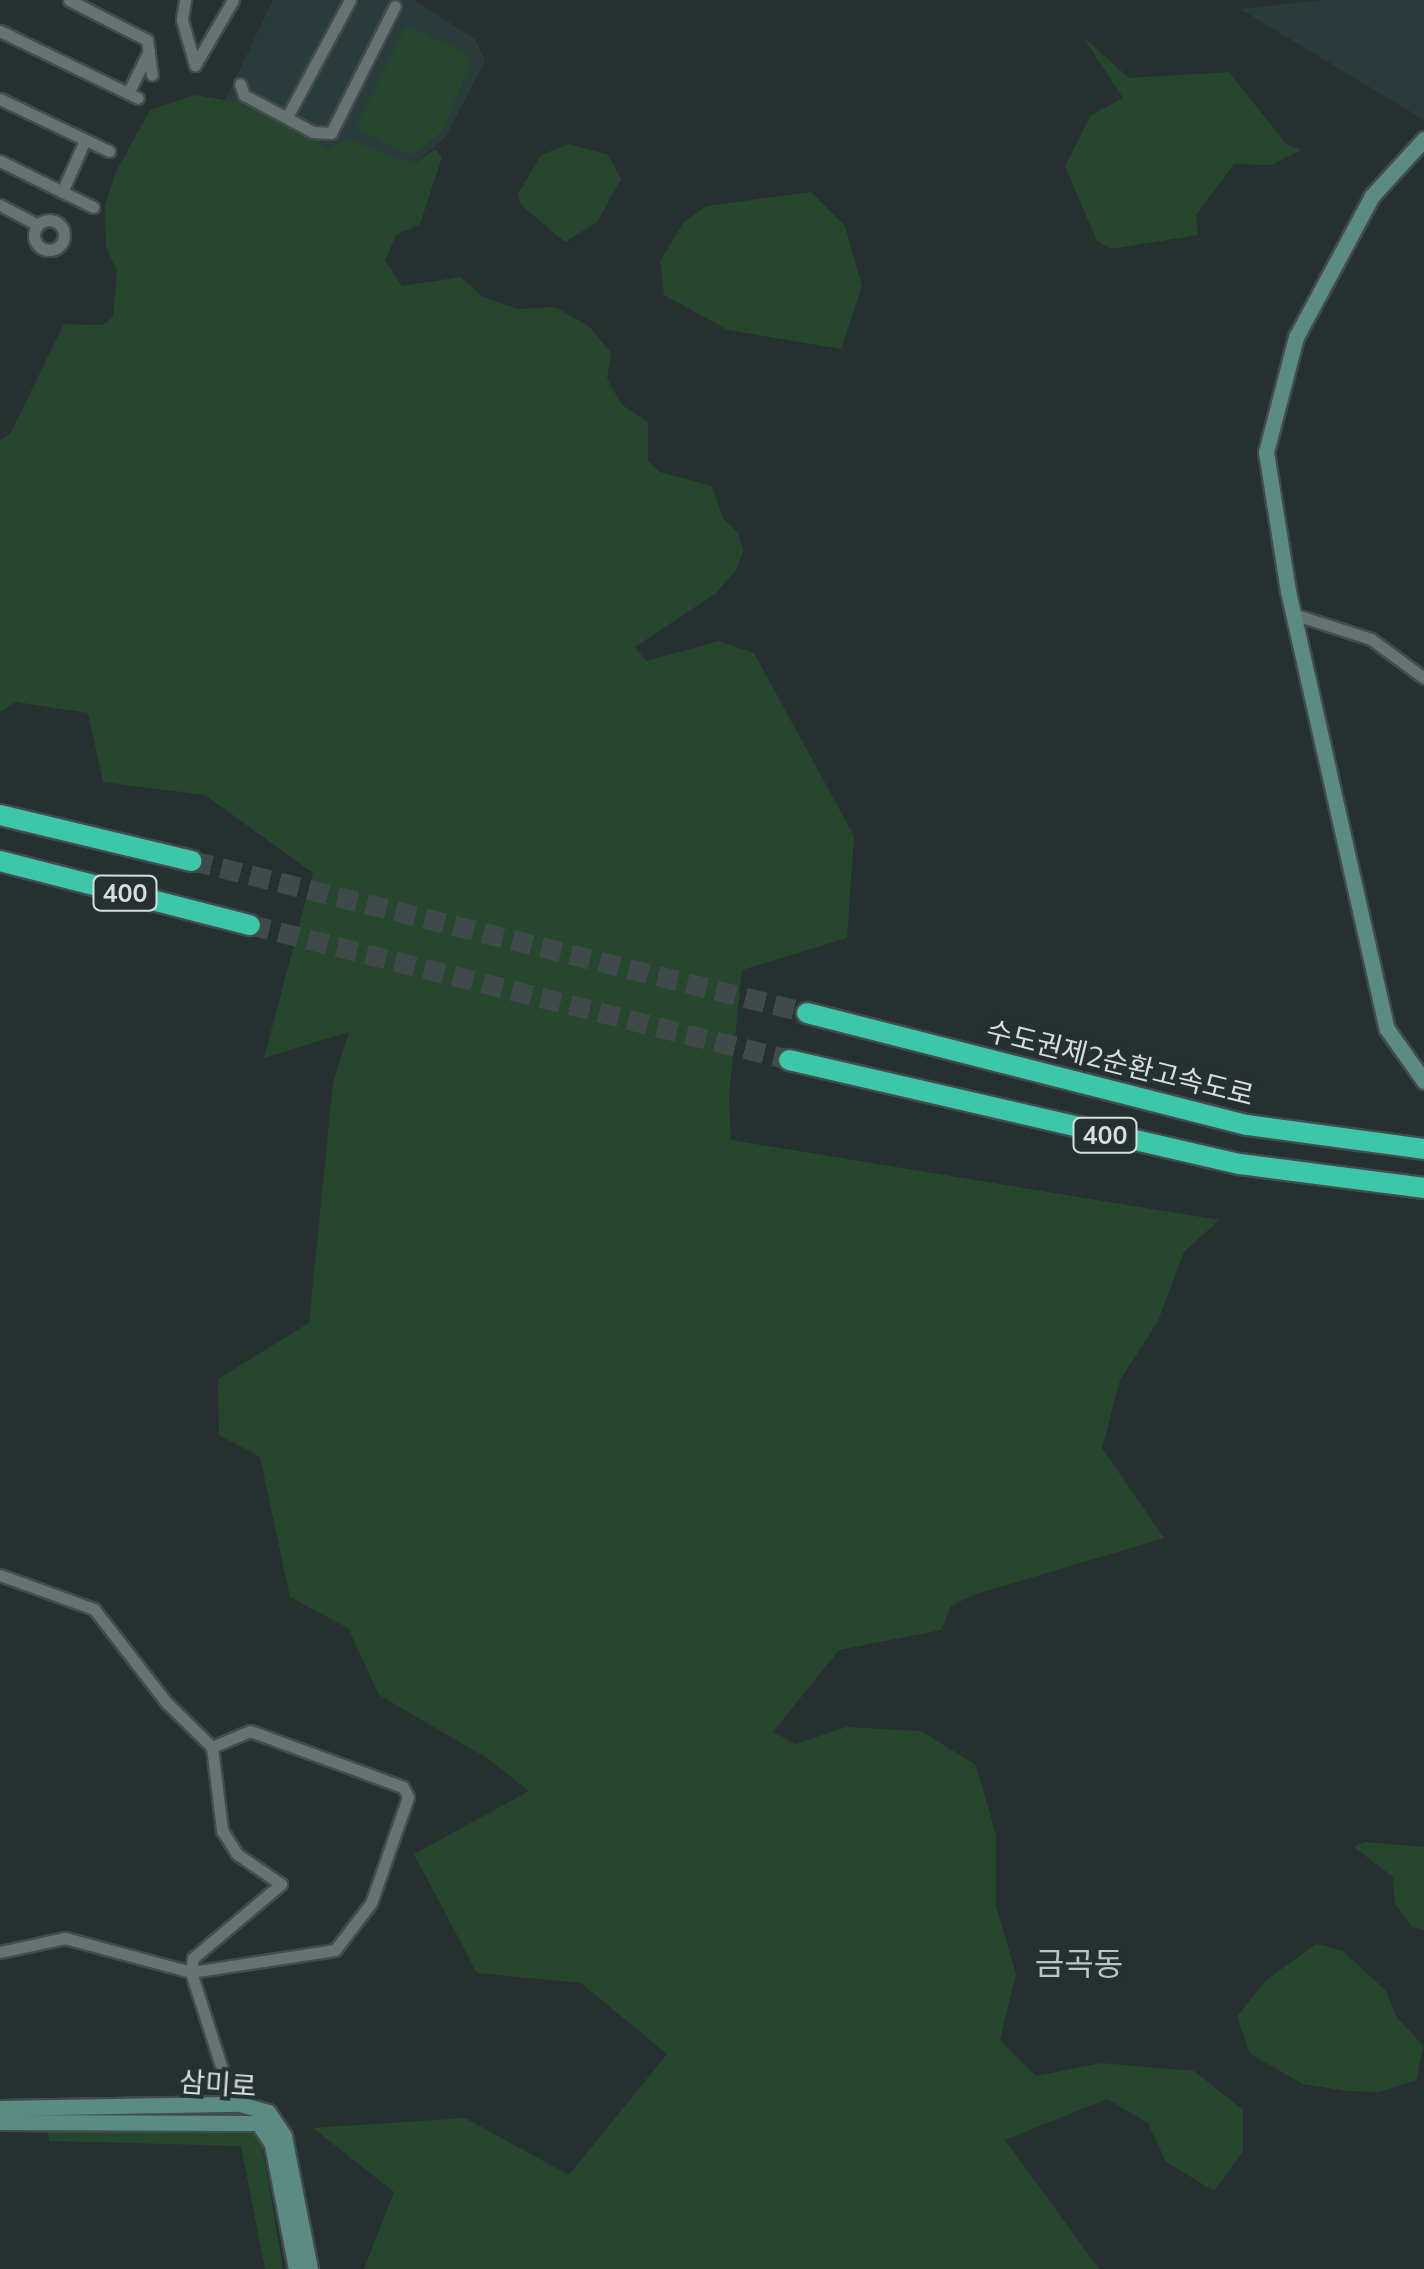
<!DOCTYPE html>
<html>
<head>
<meta charset="utf-8">
<style>
	body { margin:0 }
	#map { position:relative; width:1424px; height:2269px; overflow:hidden; background:#263031; font-family:Mulish,"Noto Sans KR",sans-serif }
	div>[style] { position:absolute }
	.built>* { inset:0; background:#2a3b3c }
	.green>* { inset:0; background:#26462e }
	.highway-tunnel>* { height:20px; margin-top:-10px; transform-origin:0; background:repeating-linear-gradient(90deg,#414a4b 0 20px,transparent 0 30px) }
	.roads { filter:drop-shadow(2px 0 #434b4c) drop-shadow(-2px 0 #434b4c) drop-shadow(0 2px #434b4c) drop-shadow(0 -2px #434b4c) }
	.street>* { height:11px; margin:-5.5px; padding:0 5.5px; transform-origin:5.5px; border-radius:5.5px; background:#677373 }
	.street>.ring { margin:-5.5px; padding:0; box-sizing:content-box; background:none; border:11px solid #677373; border-radius:50% }
	.secondary>* { height:15px; margin:-7.5px; padding:0 7.5px; transform-origin:7.5px; border-radius:7.5px; background:#5a8c84 }
	.highway>* { height:20px; margin:-10px; padding:0 10px; transform-origin:10px; border-radius:10px; background:#3cc7ab }
	span { translate:-50% -50%; white-space:nowrap; text-align:center; line-height:1.15; -webkit-text-stroke:8px #263031; paint-order:stroke }
	.shield-label span { padding:2px 8px; background:#263031; border:2px solid; border-radius:8px; -webkit-text-stroke-width:0 }
	.shield-label { font-size:25px; color:#d7dede; font-weight:700 }
	.street-label { font-size:28px; color:#d7dede }
	.quarter-label { font-size:32px; color:#b9c5c6 }
</style>
</head>
<body>
<div id="map">
	<div class="built">
		<div style="clip-path:polygon(273px 0,414px 0,475px 39px,485px 61px,445px 138px,414px 164px,347px 140px,329px 148px,225px 100px)"></div>
		<div style="clip-path:polygon(1324px 0,1424px 0,1424px 120px,1240px 9px)"></div>
	</div>
	<div class="green">
		<div style="clip-path:polygon(406px 25px,465px 53px,470px 65px,442px 131px,413px 156px,355px 128px)"></div>
		<div style="clip-path:polygon(1083px 37px,1129px 78px,1229px 72px,1286px 144px,1301px 150px,1271px 165px,1234px 164px,1196px 215px,1198px 235px,1111px 249px,1097px 241px,1065px 166px,1091px 115px,1123px 98px)"></div>
		<div style="clip-path:polygon(195px 95px,236px 102px,329px 148px,347px 139px,414px 164px,435px 149px,442px 157px,420px 224px,396px 235px,385px 261px,402px 286px,461px 277px,483px 297px,517px 309px,555px 307px,590px 327px,611px 353px,607px 379px,622px 405px,648px 422px,648px 461px,660px 472px,712px 486px,723px 518px,738px 533px,743px 551px,737px 569px,716px 593px,635px 647px,646px 661px,719px 641px,754px 653px,854px 836px,847px 938px,742px 970px,729px 1096px,731px 1140px,1219px 1220px,1184px 1252px,1158px 1321px,1120px 1380px,1102px 1448px,1164px 1538px,973px 1595px,951px 1606px,941px 1630px,839px 1650px,773px 1732px,796px 1744px,846px 1727px,921px 1731px,976px 1765px,996px 1835px,996px 1906px,1016px 1974px,1000px 2040px,1036px 2076px,1101px 2063px,1194px 2071px,1243px 2110px,1243px 2151px,1214px 2191px,1166px 2162px,1148px 2123px,1107px 2099px,1005px 2140px,1099px 2269px,364px 2269px,394px 2192px,313px 2128px,465px 2118px,569px 2175px,667px 2054px,581px 1983px,477px 1973px,414px 1854px,529px 1791px,487px 1758px,379px 1695px,348px 1628px,290px 1597px,260px 1457px,219px 1435px,218px 1379px,309px 1323px,333px 1083px,349px 1032px,264px 1058px,313px 873px,205px 795px,103px 782px,88px 713px,16px 702px,0 712px,0 440px,10px 434px,64px 324px,102px 325px,113px 317px,117px 271px,106px 247px,105px 206px,116px 172px,150px 110px)"></div>
		<div style="clip-path:polygon(569px 144px,608px 155px,621px 179px,597px 222px,565px 242px,521px 205px,518px 194px,541px 155px)"></div>
		<div style="clip-path:polygon(811px 192px,845px 226px,862px 286px,841px 349px,728px 330px,664px 295px,660px 261px,684px 222px,706px 206px)"></div>
		<div style="clip-path:polygon(1364px 1842px,1424px 1847px,1424px 1930px,1412px 1927px,1395px 1904px,1393px 1877px,1354px 1847px)"></div>
		<div style="clip-path:polygon(1316px 1944px,1343px 1951px,1386px 1991px,1396px 2016px,1423px 2046px,1417px 2080px,1379px 2092px,1347px 2091px,1303px 2084px,1250px 2054px,1237px 2017px,1265px 1981px)"></div>
		<div style="clip-path:polygon(250px 2130px,261px 2139px,283px 2269px,265px 2269px,241px 2146px,49px 2141px,48px 2131px)"></div>
	</div>
	<div class="highway-tunnel">
		<div style="left:192px;top:861px;width:634px;rotate:13.88deg"></div>
		<div style="left:250px;top:925px;width:556px;rotate:14.06deg"></div>
	</div>
	<div class="roads">
		<div class="street">
			<div style="left:69px;top:0;width:88px;rotate:27.1deg"></div>
			<div style="left:147px;top:40px;width:35px;rotate:82deg"></div>
			<div style="left:185px;top:0;width:20px;rotate:99deg"></div>
			<div style="left:182px;top:20px;width:47px;rotate:73.9deg"></div>
			<div style="left:195px;top:65px;width:75px;rotate:-59.7deg"></div>
			<div style="left:0;top:31px;width:153px;rotate:25.9deg"></div>
			<div style="left:240px;top:84px;width:12px;rotate:70deg"></div>
			<div style="left:244px;top:95px;width:78px;rotate:28.2deg"></div>
			<div style="left:313px;top:132px;width:18px;rotate:3deg"></div>
			<div style="left:331px;top:133px;width:142px;rotate:-63.3deg"></div>
			<div style="left:128px;top:93px;width:47px;rotate:-63.4deg"></div>
			<div style="left:0;top:99px;width:121px;rotate:25.5deg"></div>
			<div style="left:287px;top:117px;width:133px;rotate:-61.7deg"></div>
			<div style="left:0;top:161px;width:104px;rotate:26.3deg"></div>
			<div style="left:62px;top:192px;width:57px;rotate:-66.1deg"></div>
			<div style="left:0;top:205px;width:43px;rotate:27.8deg"></div>
			<div class="ring" style="left:34px;top:220px;width:19px;height:19px"></div>
			<div style="left:1293px;top:614px;width:82px;rotate:17.8deg"></div>
			<div style="left:1371px;top:639px;width:66px;rotate:36.3deg"></div>
			<div style="left:0;top:1575px;width:100px;rotate:19.9deg"></div>
			<div style="left:94px;top:1609px;width:119px;rotate:52.2deg"></div>
			<div style="left:167px;top:1703px;width:63px;rotate:44.4deg"></div>
			<div style="left:212px;top:1747px;width:41px;rotate:-22.8deg"></div>
			<div style="left:250px;top:1731px;width:163px;rotate:20.1deg"></div>
			<div style="left:403px;top:1787px;width:11px;rotate:63deg"></div>
			<div style="left:408px;top:1797px;width:112px;rotate:109.2deg"></div>
			<div style="left:371px;top:1903px;width:59px;rotate:127.5deg"></div>
			<div style="left:335px;top:1950px;width:146px;rotate:171.3deg"></div>
			<div style="left:191px;top:1972px;width:131px;rotate:-164.9deg"></div>
			<div style="left:65px;top:1938px;width:66px;rotate:167.8deg"></div>
			<div style="left:212px;top:1747px;width:84px;rotate:83.1deg"></div>
			<div style="left:222px;top:1830px;width:28px;rotate:58deg"></div>
			<div style="left:237px;top:1854px;width:53px;rotate:34.3deg"></div>
			<div style="left:281px;top:1884px;width:115px;rotate:139.9deg"></div>
			<div style="left:193px;top:1958px;width:14px;rotate:98deg"></div>
			<div style="left:191px;top:1972px;width:139px;rotate:72.3deg"></div>
		</div>
		<div class="secondary">
			<div style="left:1424px;top:139px;width:77px;rotate:132.4deg"></div>
			<div style="left:1372px;top:196px;width:160px;rotate:118.3deg"></div>
			<div style="left:1296px;top:337px;width:119px;rotate:104.6deg"></div>
			<div style="left:1266px;top:452px;width:141px;rotate:81deg"></div>
			<div style="left:1288px;top:591px;width:449px;rotate:77.3deg"></div>
			<div style="left:1387px;top:1029px;width:64px;rotate:54.6deg"></div>
			<div style="left:0;top:2108px;width:240px;rotate:-1deg"></div>
			<div style="left:240px;top:2104px;width:29px;rotate:16deg"></div>
			<div style="left:268px;top:2112px;width:29px;rotate:56deg"></div>
			<div style="left:284px;top:2136px;width:136px;rotate:78.9deg"></div>
			<div style="left:0;top:2122px;width:258px;rotate:0.2deg"></div>
			<div style="left:258px;top:2123px;width:25px;rotate:56deg"></div>
			<div style="left:272px;top:2144px;width:127px;rotate:79.1deg"></div>
		</div>
		<div class="highway">
			<div style="left:0;top:815px;width:197px;rotate:13.5deg"></div>
			<div style="left:0;top:861px;width:258px;rotate:14.4deg"></div>
			<div style="left:807px;top:1013px;width:454px;rotate:14.3deg"></div>
			<div style="left:1247px;top:1125px;width:179px;rotate:7.7deg"></div>
			<div style="left:789px;top:1060px;width:463px;rotate:13deg"></div>
			<div style="left:1240px;top:1164px;width:186px;rotate:7.4deg"></div>
		</div>
	</div>
	<div class="shield-label">
		<span style="left:125px;top:893px">400</span>
		<span style="left:1105px;top:1135px">400</span>
	</div>
	<div class="street-label">
		<span style="left:1120px;top:1063px;rotate:14deg">수도권제2순환고속도로</span>
		<span style="left:218px;top:2084px;rotate:4deg">삼미로</span>
	</div>
	<div class="quarter-label">
		<span style="left:1079px;top:1963px">금곡동</span>
	</div>
</div>
</body>
</html>
